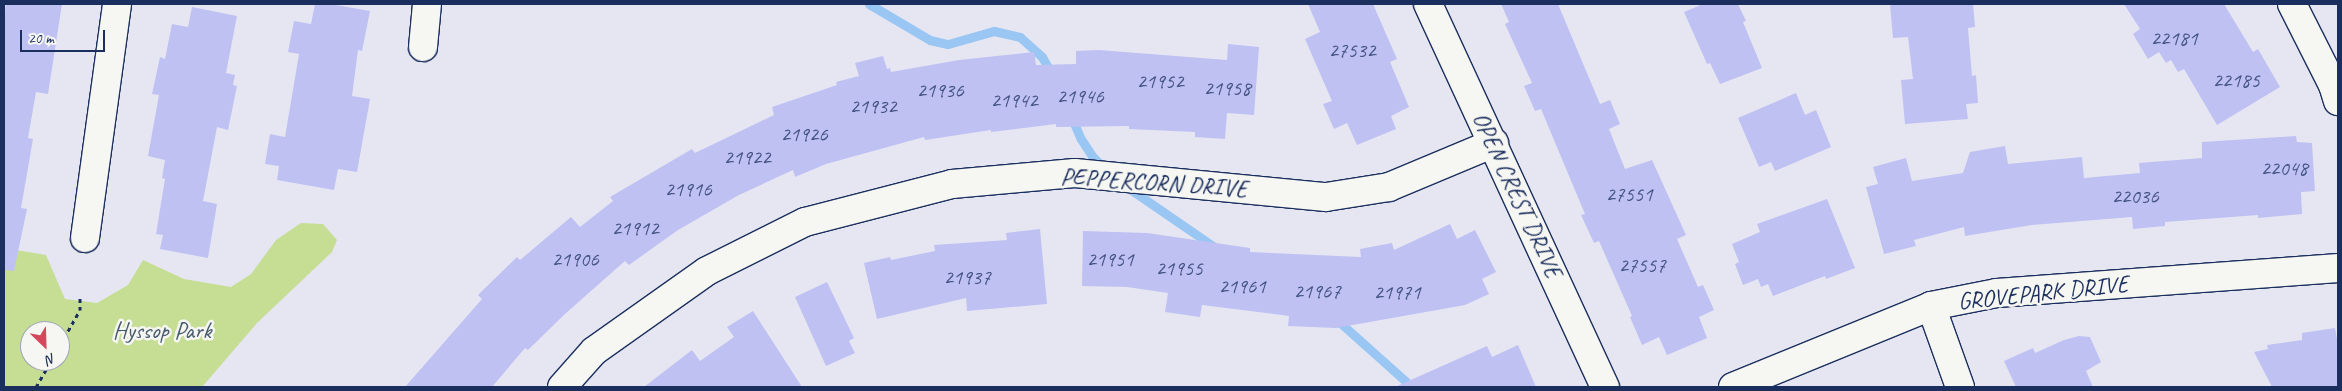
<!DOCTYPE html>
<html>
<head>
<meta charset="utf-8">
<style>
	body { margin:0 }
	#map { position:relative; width:2342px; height:391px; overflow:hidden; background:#e6e6f2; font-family:Caveat,sans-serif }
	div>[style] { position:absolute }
	.green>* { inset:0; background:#c6de94 }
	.stream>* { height:9px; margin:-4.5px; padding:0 4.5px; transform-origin:4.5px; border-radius:4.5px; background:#99c6f3 }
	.building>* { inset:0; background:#bfc1f3 }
	.path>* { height:3px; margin-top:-1.5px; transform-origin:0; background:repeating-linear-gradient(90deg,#1b2f5e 0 4px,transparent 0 8px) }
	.roads { filter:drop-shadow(1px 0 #1b2f5e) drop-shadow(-1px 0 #1b2f5e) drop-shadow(0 1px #1b2f5e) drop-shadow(0 -1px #1b2f5e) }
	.minor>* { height:28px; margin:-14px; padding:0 14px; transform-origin:14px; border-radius:14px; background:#f6f6f2 }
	span { translate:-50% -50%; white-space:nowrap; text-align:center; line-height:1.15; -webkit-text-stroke:5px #f6f6f2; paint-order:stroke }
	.number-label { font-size:21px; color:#445483 }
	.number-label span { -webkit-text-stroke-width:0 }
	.street-label { font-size:24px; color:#1b2f5e }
	.park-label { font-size:24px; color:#465b6c }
	.frame { position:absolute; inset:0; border:5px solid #1b2f5e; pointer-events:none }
	.north { position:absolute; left:20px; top:321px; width:50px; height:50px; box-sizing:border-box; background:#f6f6f2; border:1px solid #9ea6b7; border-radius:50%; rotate:156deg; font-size:14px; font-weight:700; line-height:20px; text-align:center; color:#1b2f5e }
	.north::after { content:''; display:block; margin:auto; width:18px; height:22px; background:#d1495b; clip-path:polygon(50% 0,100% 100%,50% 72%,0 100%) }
	.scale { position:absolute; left:20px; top:30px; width:85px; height:22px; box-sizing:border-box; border:2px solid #1b2f5e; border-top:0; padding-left:6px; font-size:15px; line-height:18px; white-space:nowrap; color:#1b2f5e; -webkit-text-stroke:4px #f6f6f2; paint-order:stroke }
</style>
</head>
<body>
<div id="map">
	<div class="green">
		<div style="clip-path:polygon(evenodd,301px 223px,323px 224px,337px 240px,332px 252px,257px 323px,202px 387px,4px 387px,4px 248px,46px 255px,65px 299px,97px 303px,128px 285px,143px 260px,184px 279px,231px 287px,251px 274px,276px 240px,301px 223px,30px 331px,60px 331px,60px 361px,30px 361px,30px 331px)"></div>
	</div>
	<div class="stream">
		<div style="left:869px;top:4px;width:71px;rotate:30.5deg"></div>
		<div style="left:930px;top:40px;width:18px;rotate:13deg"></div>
		<div style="left:948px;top:44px;width:48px;rotate:-15.8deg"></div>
		<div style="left:994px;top:31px;width:27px;rotate:13deg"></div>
		<div style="left:1020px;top:37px;width:30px;rotate:42deg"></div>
		<div style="left:1042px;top:57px;width:20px;rotate:60deg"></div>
		<div style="left:1071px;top:116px;width:25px;rotate:67deg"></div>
		<div style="left:1081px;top:139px;width:20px;rotate:57deg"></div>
		<div style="left:1092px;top:156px;width:18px;rotate:45deg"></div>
		<div style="left:1127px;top:187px;width:104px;rotate:34.5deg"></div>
		<div style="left:1336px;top:319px;width:102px;rotate:41.8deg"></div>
	</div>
	<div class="building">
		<div style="clip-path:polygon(6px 4px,62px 4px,48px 94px,36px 92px,28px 138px,33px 139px,21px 208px,27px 209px,14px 271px,4px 270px,4px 17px)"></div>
		<div style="clip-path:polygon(315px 4px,330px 4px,370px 11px,362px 51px,358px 50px,352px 96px,370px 99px,357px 172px,338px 169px,334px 190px,277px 180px,279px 166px,265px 164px,270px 134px,285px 137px,299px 54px,288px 52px,294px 21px,311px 24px)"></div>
		<div style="clip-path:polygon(1308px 4px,1373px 4px,1397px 59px,1390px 62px,1409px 107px,1391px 116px,1396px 129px,1357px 145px,1347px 123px,1334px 129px,1323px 104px,1332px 101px,1305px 39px,1320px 32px)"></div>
		<div style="clip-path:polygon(1501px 4px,1558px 4px,1600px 104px,1610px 100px,1620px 124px,1609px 129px,1625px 169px,1652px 160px,1686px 235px,1677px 239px,1698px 287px,1703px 285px,1714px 310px,1699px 317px,1707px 338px,1667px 355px,1659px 337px,1642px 345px,1630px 317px,1632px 316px,1599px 241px,1594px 243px,1581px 215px,1585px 214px,1541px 109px,1535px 111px,1524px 86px,1532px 83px,1505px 24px,1509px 22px)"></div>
		<div style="clip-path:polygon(1703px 4px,1738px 4px,1746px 21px,1743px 22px,1762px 68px,1720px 84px,1710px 63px,1707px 64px,1684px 12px)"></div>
		<div style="clip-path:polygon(1890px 4px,1973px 4px,1975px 27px,1968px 28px,1972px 76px,1976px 75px,1978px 103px,1966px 104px,1968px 119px,1905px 124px,1901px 80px,1913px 79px,1908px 37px,1893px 38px)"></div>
		<div style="clip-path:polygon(2124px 4px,2224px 4px,2253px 52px,2258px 49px,2280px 87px,2217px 125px,2184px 69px,2178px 72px,2171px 60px,2166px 63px,2159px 52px,2148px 59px,2133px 34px,2140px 29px)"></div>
		<div style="clip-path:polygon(192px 7px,237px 16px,226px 73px,235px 75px,233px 85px,237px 86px,228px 130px,217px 127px,203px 201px,217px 204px,208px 258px,160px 249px,163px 235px,156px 234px,165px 179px,162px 178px,165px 160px,148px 156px,159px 95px,152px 94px,160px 57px,165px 59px,172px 24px,188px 27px)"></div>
		<div style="clip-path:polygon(1228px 44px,1259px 47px,1254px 115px,1227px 113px,1225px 139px,1195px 137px,1195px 132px,1129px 129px,1129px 126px,1056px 127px,1056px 124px,991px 132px,991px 130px,925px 140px,924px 137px,826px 164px,795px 177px,793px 170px,739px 195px,678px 230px,629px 265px,625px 261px,566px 313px,528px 350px,525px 348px,492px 387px,405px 387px,482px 299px,478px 295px,517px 257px,520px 260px,571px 217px,580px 227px,613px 201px,610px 197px,692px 149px,695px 153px,774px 115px,772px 107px,837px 85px,836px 82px,859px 76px,855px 63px,883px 56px,887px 69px,890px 68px,891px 72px,959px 60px,1034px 52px,1036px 65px,1076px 64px,1076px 51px,1099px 50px,1227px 60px)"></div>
		<div style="clip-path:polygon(1796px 93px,1805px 115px,1816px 110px,1831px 147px,1775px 171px,1771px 162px,1759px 167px,1738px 118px)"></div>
		<div style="clip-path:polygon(2296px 136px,2297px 142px,2312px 143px,2315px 191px,2301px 192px,2302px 214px,2258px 218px,2258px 215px,2165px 222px,2165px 226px,2133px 229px,2132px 217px,2032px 225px,1965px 236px,1964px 227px,1914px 240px,1916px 246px,1884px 254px,1866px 187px,1878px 184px,1873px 167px,1906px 158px,1912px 181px,1963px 173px,1970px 152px,2005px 146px,2008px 164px,2082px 157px,2084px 178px,2140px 173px,2139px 163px,2202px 158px,2202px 142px)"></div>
		<div style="clip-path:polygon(1827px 199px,1855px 268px,1826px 279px,1825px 276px,1773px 296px,1768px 284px,1761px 287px,1758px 279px,1743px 285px,1735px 264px,1739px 262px,1732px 244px,1760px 232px,1757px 224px)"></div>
		<div style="clip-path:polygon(1450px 224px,1457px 239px,1475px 230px,1496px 272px,1482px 279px,1489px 294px,1465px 305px,1336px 328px,1288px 326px,1289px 316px,1202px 305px,1200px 317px,1165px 312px,1168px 293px,1127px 287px,1082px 286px,1083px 231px,1147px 233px,1250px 248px,1250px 252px,1361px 257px,1360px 249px,1392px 243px,1394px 250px)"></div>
		<div style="clip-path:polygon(1040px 229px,1047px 304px,967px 311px,966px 298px,877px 319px,864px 263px,890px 257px,891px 260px,935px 251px,934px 245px,1007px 240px,1006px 233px)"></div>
		<div style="clip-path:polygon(827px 282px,854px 338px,849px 341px,855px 353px,826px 366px,795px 297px)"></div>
		<div style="clip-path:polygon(753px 311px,802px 387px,644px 387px,692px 350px,700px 361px,734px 337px,727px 327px)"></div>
		<div style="clip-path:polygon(2335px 328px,2338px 345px,2338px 387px,2272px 387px,2254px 352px,2268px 349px,2267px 345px,2302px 340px,2302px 333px)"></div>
		<div style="clip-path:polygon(2079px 336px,2090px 337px,2101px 362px,2086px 371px,2093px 387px,2016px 387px,2004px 361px,2033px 348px,2035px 353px,2064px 340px)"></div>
		<div style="clip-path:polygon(1518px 345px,1536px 387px,1395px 387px,1487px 346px,1492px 357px)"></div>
	</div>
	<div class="path">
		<div style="left:60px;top:345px;width:40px;rotate:-60.3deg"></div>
		<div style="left:80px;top:310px;width:15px;rotate:-90deg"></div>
		<div style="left:36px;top:387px;width:30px;rotate:-60deg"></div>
	</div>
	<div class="roads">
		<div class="minor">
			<div style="left:1428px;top:4px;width:422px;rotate:65.2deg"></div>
			<div style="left:2292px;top:4px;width:91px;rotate:63.2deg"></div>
			<div style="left:2333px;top:85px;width:17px;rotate:73deg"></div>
			<div style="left:423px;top:47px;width:43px;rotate:-84.7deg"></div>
			<div style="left:85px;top:238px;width:236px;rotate:-82.2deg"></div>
			<div style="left:1931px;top:306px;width:86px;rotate:70.3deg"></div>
			<div style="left:562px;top:387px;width:48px;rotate:-48.4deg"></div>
			<div style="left:594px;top:351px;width:138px;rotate:-35.3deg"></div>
			<div style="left:707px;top:271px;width:110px;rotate:-26.6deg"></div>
			<div style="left:805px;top:222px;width:152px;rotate:-14.5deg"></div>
			<div style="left:952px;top:184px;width:123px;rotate:-5.1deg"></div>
			<div style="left:1075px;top:173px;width:252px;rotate:5.5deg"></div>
			<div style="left:1326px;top:197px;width:64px;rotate:-9deg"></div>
			<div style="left:1389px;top:187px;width:114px;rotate:-22.7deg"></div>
			<div style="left:1733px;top:387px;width:214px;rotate:-22.2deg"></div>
			<div style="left:1931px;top:306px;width:67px;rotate:-11.1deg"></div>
			<div style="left:1997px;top:293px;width:342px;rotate:-4.2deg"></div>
		</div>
	</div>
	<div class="number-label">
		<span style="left:2174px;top:38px">22181</span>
		<span style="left:1352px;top:50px">27532</span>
		<span style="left:2236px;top:80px">22185</span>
		<span style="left:1160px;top:81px">21952</span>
		<span style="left:1227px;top:88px">21958</span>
		<span style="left:940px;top:90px">21936</span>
		<span style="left:1080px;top:96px">21946</span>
		<span style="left:1014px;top:100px">21942</span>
		<span style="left:873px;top:106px">21932</span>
		<span style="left:804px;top:134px">21926</span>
		<span style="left:747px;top:157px">21922</span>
		<span style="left:2284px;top:168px">22048</span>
		<span style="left:688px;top:189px">21916</span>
		<span style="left:1629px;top:194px">27551</span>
		<span style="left:2135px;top:196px">22036</span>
		<span style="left:635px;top:228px">21912</span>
		<span style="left:575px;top:259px">21906</span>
		<span style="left:1110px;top:259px">21951</span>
		<span style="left:1642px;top:265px">27557</span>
		<span style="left:1179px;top:268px">21955</span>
		<span style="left:967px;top:277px">21937</span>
		<span style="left:1242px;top:286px">21961</span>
		<span style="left:1317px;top:291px">21967</span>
		<span style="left:1397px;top:292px">21971</span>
	</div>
	<div class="street-label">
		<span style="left:1154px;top:183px;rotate:4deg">PEPPERCORN DRIVE</span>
		<span style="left:1517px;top:195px;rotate:65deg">OPEN CREST DRIVE</span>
		<span style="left:2043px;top:293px;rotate:-6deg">GROVEPARK DRIVE</span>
	</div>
	<div class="park-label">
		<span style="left:162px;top:331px">Hyssop Park</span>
	</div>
	<div class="frame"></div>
	<div class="north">N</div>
	<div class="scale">20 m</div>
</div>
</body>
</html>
